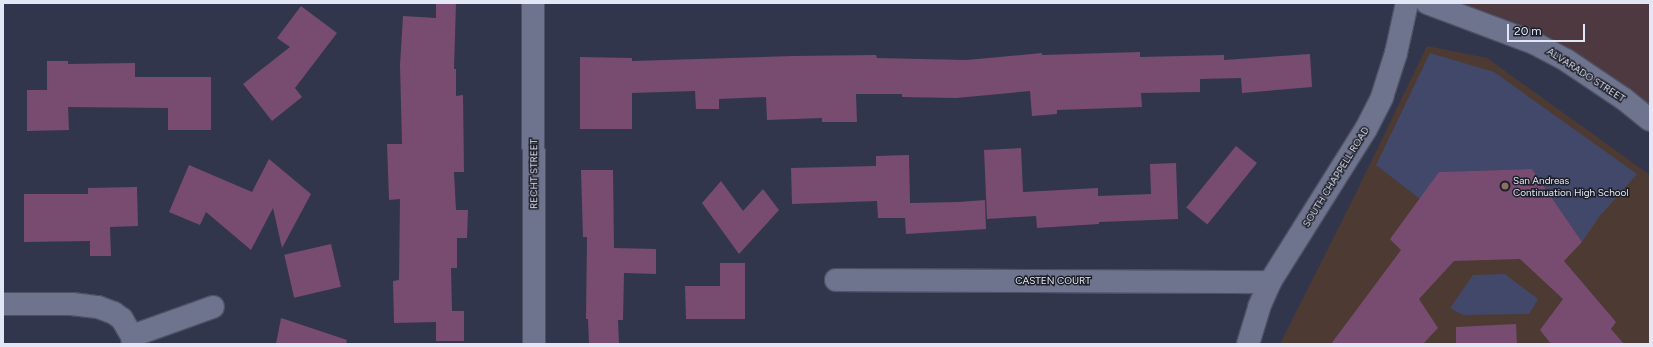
<!DOCTYPE html>
<html>
<head>
<meta charset="utf-8">
<style>
	body { margin:0 }
	#map { position:relative; width:1653px; height:347px; overflow:hidden; background:#31364c; font-family:Figtree,sans-serif }
	div>[style] { position:absolute }
	.commercial>* { inset:0; background:#4d393f }
	.education>* { inset:0; background:#4d3a32 }
	.green>* { inset:0; background:#424869 }
	.building>* { inset:0; background:#774c70; transform-origin:0 0 }
	.roads { filter:drop-shadow(1px 0 #4e5265) drop-shadow(-1px 0 #4e5265) drop-shadow(0 1px #4e5265) drop-shadow(0 -1px #4e5265) }
	.street>* { height:22px; margin:-11px; padding:0 11px; transform-origin:11px; border-radius:11px; background:#6f748e }
	.dots>* { width:11px; height:11px; translate:-50% -50%; box-sizing:border-box; border:2px solid #1c1e28; border-radius:50% }
	span { translate:-50% -50%; white-space:nowrap; text-align:center; line-height:1.15; -webkit-text-stroke:3px #1c1e28; paint-order:stroke }
	.street-label { font-size:10px; color:#e3e7f5 }
	.poi-label { font-size:10px; color:#e3e7f5 }
	.left { translate:0 -50%; text-align:left }
	.frame { position:absolute; inset:0; border:4px solid #e3e7f5; pointer-events:none }
	.scale { position:absolute; left:1507px; top:24px; width:78px; height:18px; box-sizing:border-box; border:2px solid #e3e7f5; border-top:0; padding-left:5px; font-size:12px; line-height:14px; white-space:nowrap; color:#e3e7f5; -webkit-text-stroke:3px #1c1e28; paint-order:stroke }
</style>
</head>
<body>
<div id="map">
	<div class="commercial">
		<div style="clip-path:polygon(1427px 3px,1650px 3px,1650px 109px)"></div>
	</div>
	<div class="education">
		<div style="clip-path:polygon(1427px 46px,1487px 58px,1650px 175px,1650px 344px,1280px 344px,1354px 197px)"></div>
	</div>
	<div class="green">
		<div style="clip-path:polygon(1430px 53px,1494px 72px,1637px 174px,1599px 217px,1582px 242px,1532px 169px,1439px 172px,1420px 199px,1376px 165px)"></div>
		<div style="clip-path:polygon(1505px 274px,1538px 299px,1529px 314px,1463px 315px,1450px 308px,1473px 275px)"></div>
	</div>
	<div class="building">
		<div style="clip-path:polygon(436px 3px,456px 3px,454px 69px,456px 69px,456px 96px,463px 95px,464px 172px,454px 172px,456px 210px,468px 210px,467px 238px,457px 238px,457px 268px,451px 268px,452px 311px,464px 311px,464px 341px,436px 341px,436px 322px,394px 323px,393px 281px,399px 280px,400px 199px,389px 200px,387px 144px,402px 144px,400px 65px,403px 16px,436px 18px)"></div>
		<div style="clip-path:polygon(301px 6px,337px 33px,295px 88px,302px 97px,272px 121px,243px 84px,290px 47px,277px 38px)"></div>
		<div style="clip-path:polygon(1140px 52px,1140px 57px,1224px 55px,1224px 60px,1310px 54px,1312px 87px,1242px 93px,1241px 78px,1200px 79px,1200px 92px,1141px 93px,1142px 107px,1057px 110px,1057px 114px,1032px 116px,1030px 91px,956px 98px,902px 97px,902px 94px,856px 94px,857px 122px,822px 122px,822px 118px,767px 120px,766px 97px,719px 99px,719px 109px,696px 109px,695px 91px,632px 93px,632px 129px,580px 129px,580px 57px,632px 58px,632px 61px,793px 56px,876px 55px,877px 58px,967px 60px,1042px 53px,1042px 55px)"></div>
		<div style="clip-path:polygon(47px 61px,68px 61px,68px 64px,135px 63px,135px 77px,211px 77px,211px 130px,168px 130px,168px 108px,68px 107px,69px 130px,27px 131px,27px 90px,47px 90px)"></div>
		<div style="left:1236px;top:146px;width:27px;height:79px;rotate:39deg"></div>
		<div style="clip-path:polygon(1021px 148px,1023px 192px,1098px 188px,1098px 196px,1151px 194px,1150px 164px,1176px 163px,1178px 219px,1099px 222px,1099px 224px,1037px 228px,1036px 216px,987px 219px,984px 150px)"></div>
		<div style="clip-path:polygon(909px 155px,910px 203px,959px 202px,985px 200px,986px 229px,906px 234px,905px 218px,878px 218px,877px 201px,792px 204px,791px 168px,876px 166px,876px 156px)"></div>
		<div style="clip-path:polygon(269px 159px,311px 194px,282px 248px,273px 208px,251px 250px,206px 212px,200px 225px,169px 212px,189px 165px,252px 192px)"></div>
		<div style="clip-path:polygon(1532px 169px,1582px 242px,1564px 261px,1616px 322px,1611px 329px,1624px 344px,1551px 344px,1540px 330px,1563px 299px,1520px 259px,1454px 261px,1419px 299px,1438px 328px,1423px 344px,1331px 344px,1401px 250px,1390px 239px,1439px 172px)"></div>
		<div style="clip-path:polygon(581px 170px,613px 170px,614px 248px,656px 249px,656px 274px,624px 273px,623px 320px,618px 320px,619px 344px,589px 344px,588px 319px,586px 319px,587px 237px,583px 237px)"></div>
		<div style="clip-path:polygon(721px 181px,743px 211px,763px 189px,779px 210px,739px 254px,702px 203px)"></div>
		<div style="clip-path:polygon(137px 187px,138px 226px,110px 227px,111px 256px,90px 256px,90px 241px,24px 242px,24px 194px,88px 194px,88px 188px)"></div>
		<div style="left:331px;top:244px;width:44px;height:48px;rotate:77deg"></div>
		<div style="clip-path:polygon(720px 263px,745px 263px,745px 319px,686px 319px,685px 286px,720px 286px)"></div>
		<div style="clip-path:polygon(281px 318px,347px 340px,346px 344px,276px 344px)"></div>
		<div style="clip-path:polygon(1516px 324px,1517px 344px,1456px 344px,1456px 327px)"></div>
	</div>
	<div class="roads">
		<div class="street">
			<div style="left:533px;top:3px;width:341px;rotate:89.8deg"></div>
			<div style="left:1427px;top:3px;width:114px;rotate:20.5deg"></div>
			<div style="left:1534px;top:43px;width:36px;rotate:28deg"></div>
			<div style="left:1566px;top:60px;width:70px;rotate:33.9deg"></div>
			<div style="left:1624px;top:99px;width:33px;rotate:39deg"></div>
			<div style="left:836px;top:280px;width:434px;rotate:0.3deg"></div>
			<div style="left:3px;top:304px;width:69px"></div>
			<div style="left:72px;top:304px;width:26px;rotate:7deg"></div>
			<div style="left:98px;top:307px;width:17px;rotate:21deg"></div>
			<div style="left:114px;top:313px;width:10px;rotate:37deg"></div>
			<div style="left:122px;top:319px;width:20px;rotate:60deg"></div>
			<div style="left:132px;top:336px;width:8px;rotate:83deg"></div>
			<div style="left:132px;top:336px;width:86px;rotate:-19.7deg"></div>
			<div style="left:1248px;top:344px;width:39px;rotate:-73deg"></div>
			<div style="left:1259px;top:307px;width:27px;rotate:-66deg"></div>
			<div style="left:1270px;top:282px;width:181px;rotate:-57.9deg"></div>
			<div style="left:1366px;top:129px;width:36px;rotate:-63deg"></div>
			<div style="left:1382px;top:97px;width:46px;rotate:-72.3deg"></div>
			<div style="left:1396px;top:53px;width:51px;rotate:-77.6deg"></div>
		</div>
	</div>
	<div class="dots">
		<div style="left:1505px;top:186px;background:#8d6e63"></div>
	</div>
	<div class="street-label">
		<span style="left:1586px;top:75px;rotate:33deg">ALVARADO STREET</span>
		<span style="left:534px;top:174px;rotate:-90deg">RECHT STREET</span>
		<span style="left:1336px;top:177px;rotate:-58deg">SOUTH CHAPPELL ROAD</span>
		<span style="left:1053px;top:281px">CASTEN COURT</span>
	</div>
	<div class="poi-label">
		<span class="left" style="left:1513px;top:186px">San Andreas<br>Continuation High School</span>
	</div>
	<div class="frame"></div>
	<div class="scale">20 m</div>
</div>
</body>
</html>
